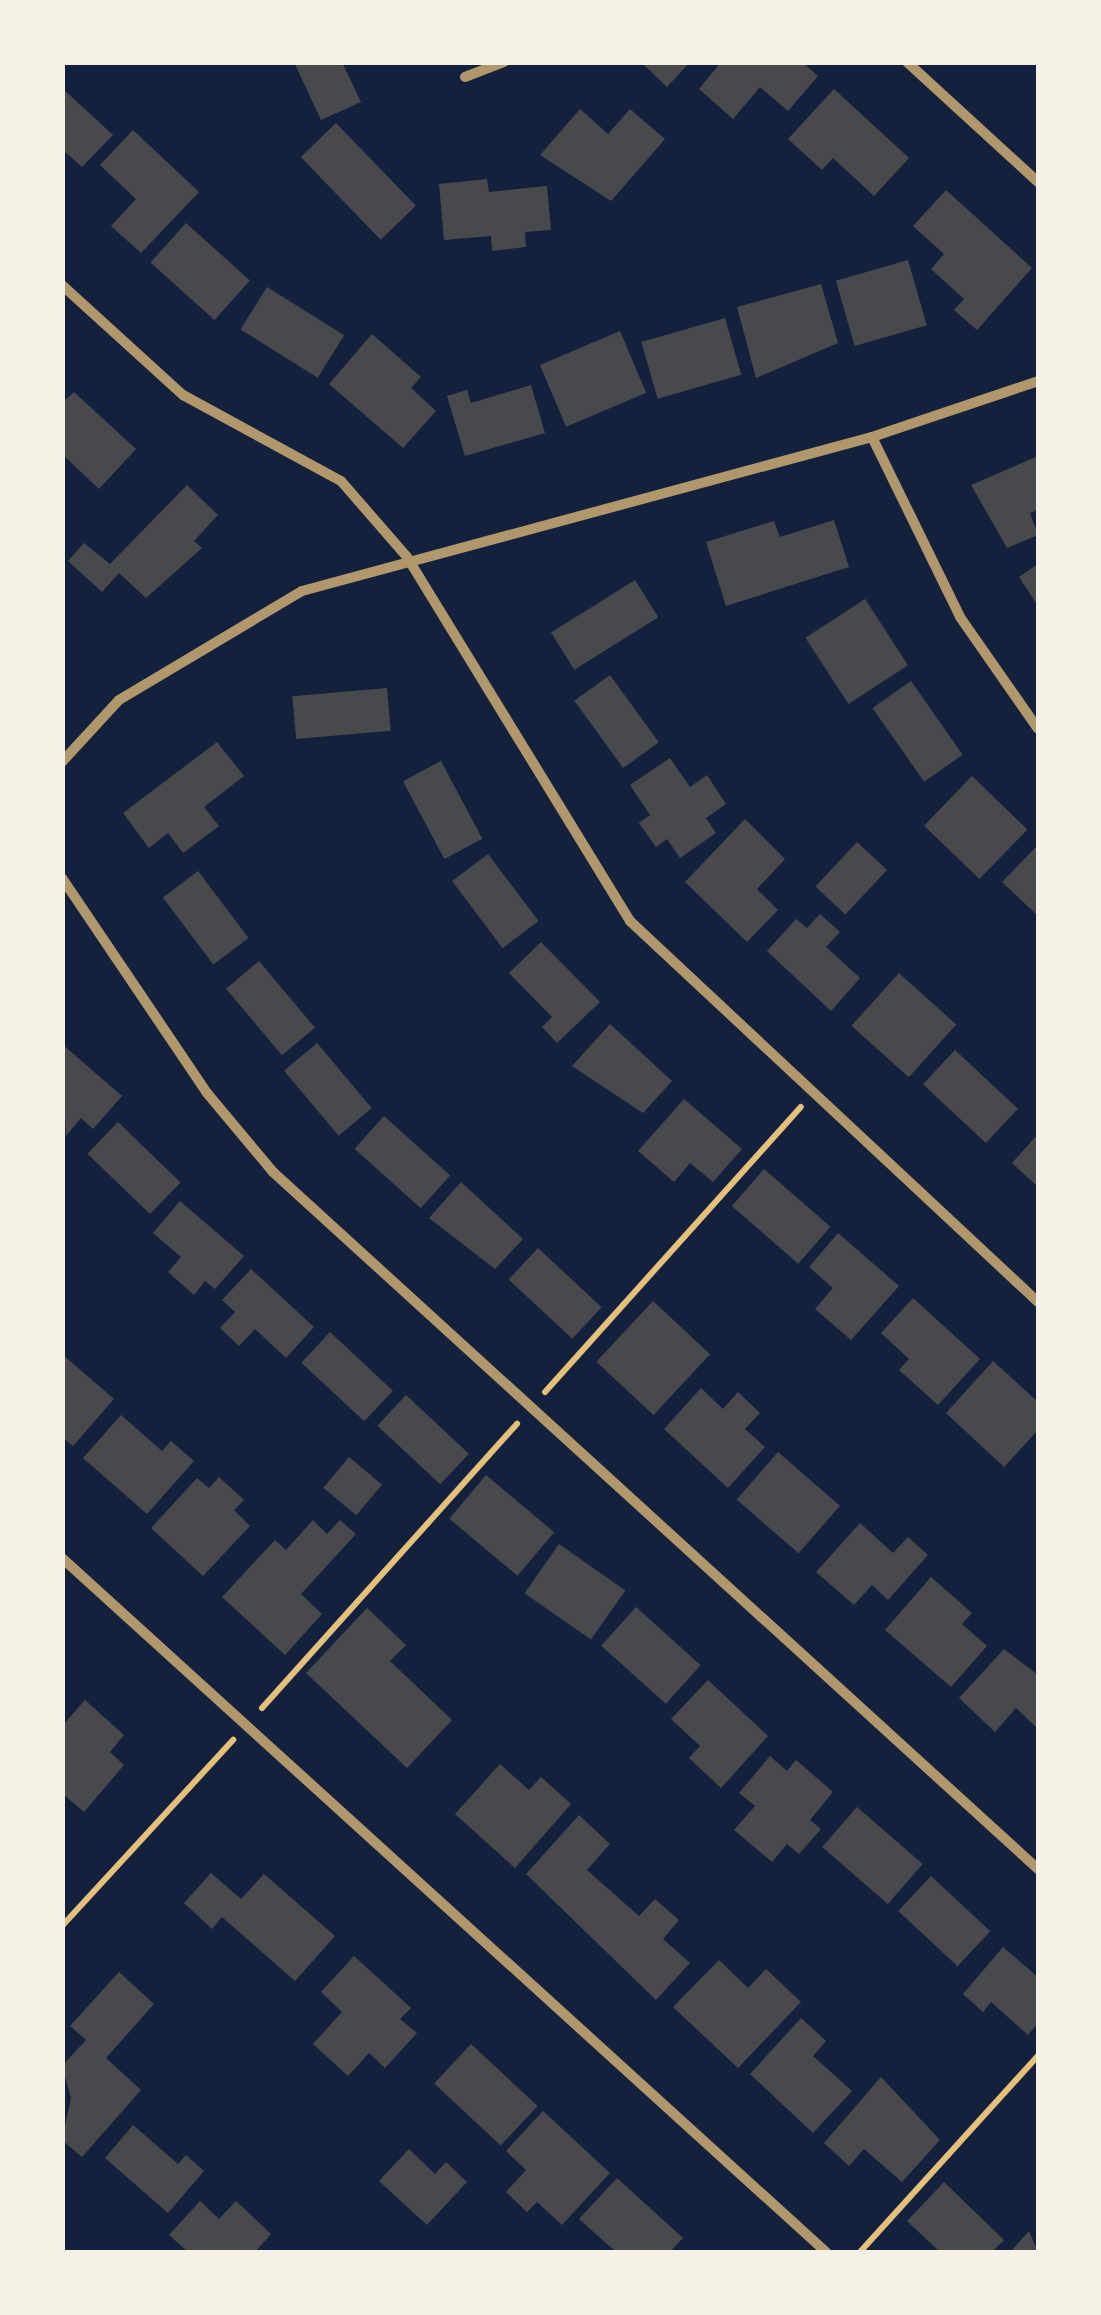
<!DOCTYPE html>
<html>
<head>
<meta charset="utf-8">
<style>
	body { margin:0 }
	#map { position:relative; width:1101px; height:2315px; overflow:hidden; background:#14213d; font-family:"Open Sans",sans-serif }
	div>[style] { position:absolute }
	.building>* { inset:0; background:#48494c; transform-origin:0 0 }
	.path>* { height:6px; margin:-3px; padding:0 3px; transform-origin:3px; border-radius:3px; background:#e5c07b }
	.minor>* { height:10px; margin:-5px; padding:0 5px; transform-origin:5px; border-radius:5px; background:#b1986c }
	span { translate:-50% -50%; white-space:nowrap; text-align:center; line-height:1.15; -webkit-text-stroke:10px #f6f1e7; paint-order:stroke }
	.frame { position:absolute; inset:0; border:65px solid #f6f1e7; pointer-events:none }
</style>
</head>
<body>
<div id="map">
	<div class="building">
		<div style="clip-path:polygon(294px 62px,342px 62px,361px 102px,321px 120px)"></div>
		<div style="clip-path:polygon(641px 62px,690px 62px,667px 87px)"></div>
		<div style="clip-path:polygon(721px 62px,802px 62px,818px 76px,788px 111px,760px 87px,733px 119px,699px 89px)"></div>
		<div style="clip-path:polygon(62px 88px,113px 135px,82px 167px,62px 149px)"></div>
		<div style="clip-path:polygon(834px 89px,909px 158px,874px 196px,833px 158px,822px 170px,788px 139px)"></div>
		<div style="clip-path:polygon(580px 109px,608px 134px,630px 109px,665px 139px,611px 201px,540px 155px)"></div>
		<div style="left:336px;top:123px;width:115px;height:49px;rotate:46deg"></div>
		<div style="clip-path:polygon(133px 130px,199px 192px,141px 253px,111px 226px,136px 199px,100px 165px)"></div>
		<div style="clip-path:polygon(487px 179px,489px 192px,547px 186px,551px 230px,525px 232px,526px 247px,492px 251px,491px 236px,444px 240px,439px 184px)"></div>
		<div style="clip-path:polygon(946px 190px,1032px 268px,977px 330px,954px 310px,964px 299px,931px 269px,944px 254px,913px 226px)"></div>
		<div style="left:186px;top:223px;width:86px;height:53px;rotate:42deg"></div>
		<div style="left:908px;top:260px;width:68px;height:75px;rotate:74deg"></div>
		<div style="clip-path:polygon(821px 284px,838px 343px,756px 378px,737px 307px)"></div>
		<div style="left:267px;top:287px;width:91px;height:50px;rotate:32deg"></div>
		<div style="left:725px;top:318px;width:59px;height:87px;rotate:74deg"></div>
		<div style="left:620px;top:331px;width:67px;height:87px;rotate:67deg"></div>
		<div style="clip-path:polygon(372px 334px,421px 377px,411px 388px,436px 411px,403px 448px,329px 384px)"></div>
		<div style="clip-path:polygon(531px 385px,545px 433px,465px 456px,447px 396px,467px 390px,471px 403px)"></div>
		<div style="clip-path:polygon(74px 392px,136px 449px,99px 489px,62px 454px,62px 403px)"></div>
		<div style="clip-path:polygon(1038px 456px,1038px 510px,1030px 513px,1038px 535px,1007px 548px,971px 485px)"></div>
		<div style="clip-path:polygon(187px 485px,218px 515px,194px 541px,202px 548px,146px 598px,119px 573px,102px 592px,68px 561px,84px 543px,110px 564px)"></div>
		<div style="clip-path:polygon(834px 520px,849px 567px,726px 606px,706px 542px,774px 521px,780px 537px)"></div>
		<div style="clip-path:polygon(1038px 564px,1038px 606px,1019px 577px)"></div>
		<div style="left:635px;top:580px;width:44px;height:99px;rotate:58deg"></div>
		<div style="left:865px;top:599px;width:79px;height:71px;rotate:57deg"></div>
		<div style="left:610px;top:675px;width:83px;height:44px;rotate:54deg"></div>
		<div style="left:911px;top:681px;width:90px;height:47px;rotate:55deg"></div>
		<div style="left:387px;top:688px;width:43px;height:95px;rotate:85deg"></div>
		<div style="clip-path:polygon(217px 742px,244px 776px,204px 807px,219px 826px,183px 853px,168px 833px,149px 848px,123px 813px)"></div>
		<div style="clip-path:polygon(670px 758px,690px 787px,707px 775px,726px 804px,706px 818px,716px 833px,680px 858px,667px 839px,656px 847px,639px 823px,650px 815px,630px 785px)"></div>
		<div style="left:441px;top:761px;width:88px;height:43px;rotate:62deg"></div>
		<div style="left:972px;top:776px;width:77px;height:69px;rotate:44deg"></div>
		<div style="clip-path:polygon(745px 819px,785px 859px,757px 889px,778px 910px,747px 942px,685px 882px)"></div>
		<div style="left:857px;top:842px;width:41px;height:61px;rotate:43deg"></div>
		<div style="clip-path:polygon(1036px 847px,1038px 849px,1038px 916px,1002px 882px)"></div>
		<div style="left:488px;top:854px;width:84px;height:45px;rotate:53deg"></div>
		<div style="left:198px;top:871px;width:84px;height:44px;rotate:53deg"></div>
		<div style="clip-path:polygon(820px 914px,840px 932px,826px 947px,860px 978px,831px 1011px,767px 951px,796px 919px,807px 928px)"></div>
		<div style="clip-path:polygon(541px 942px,600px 1002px,557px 1043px,542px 1027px,552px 1017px,509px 973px)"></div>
		<div style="left:259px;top:961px;width:87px;height:43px;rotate:50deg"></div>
		<div style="left:899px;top:973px;width:77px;height:71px;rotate:42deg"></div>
		<div style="clip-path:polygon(610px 1024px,672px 1081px,643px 1113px,572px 1066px)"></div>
		<div style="left:317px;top:1043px;width:85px;height:43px;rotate:50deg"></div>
		<div style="clip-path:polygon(62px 1044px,122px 1096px,93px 1129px,81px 1118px,66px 1136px)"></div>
		<div style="left:955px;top:1050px;width:86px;height:47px;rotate:43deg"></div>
		<div style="clip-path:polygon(684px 1099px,742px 1149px,713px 1182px,690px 1163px,674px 1182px,638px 1151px)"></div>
		<div style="left:384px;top:1116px;width:89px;height:44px;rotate:42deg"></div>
		<div style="left:118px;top:1122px;width:87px;height:44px;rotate:44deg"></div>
		<div style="clip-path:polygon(1038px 1134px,1038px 1187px,1012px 1163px)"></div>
		<div style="left:764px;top:1169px;width:88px;height:49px;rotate:41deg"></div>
		<div style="clip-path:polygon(461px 1182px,523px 1239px,495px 1269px,429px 1218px)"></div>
		<div style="clip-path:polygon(180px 1201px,244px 1256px,215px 1289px,205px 1281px,194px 1295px,168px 1272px,181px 1257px,153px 1233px)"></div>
		<div style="clip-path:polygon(838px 1233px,899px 1286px,851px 1340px,815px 1309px,833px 1288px,809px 1267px)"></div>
		<div style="left:538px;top:1248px;width:87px;height:43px;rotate:43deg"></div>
		<div style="clip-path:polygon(251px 1269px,314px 1327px,286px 1358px,255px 1329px,239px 1346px,220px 1328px,235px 1312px,222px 1300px)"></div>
		<div style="clip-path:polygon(913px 1298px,980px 1359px,938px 1405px,899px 1370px,909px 1359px,881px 1333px)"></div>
		<div style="left:653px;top:1301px;width:78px;height:83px;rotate:43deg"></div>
		<div style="left:330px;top:1332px;width:86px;height:42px;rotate:43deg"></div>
		<div style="clip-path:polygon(62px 1354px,114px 1399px,73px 1446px,62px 1437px)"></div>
		<div style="clip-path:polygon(993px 1361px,1038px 1402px,1038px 1430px,1004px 1467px,946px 1413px)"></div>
		<div style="clip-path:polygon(701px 1388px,723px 1409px,738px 1392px,760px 1413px,745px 1429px,765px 1447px,728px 1488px,664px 1429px)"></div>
		<div style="left:406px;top:1395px;width:86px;height:42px;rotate:43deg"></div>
		<div style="clip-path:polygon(121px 1415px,162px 1451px,171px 1441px,194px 1461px,147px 1514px,83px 1458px)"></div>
		<div style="left:778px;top:1452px;width:82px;height:63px;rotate:41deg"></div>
		<div style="left:349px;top:1457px;width:43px;height:40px;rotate:40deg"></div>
		<div style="left:486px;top:1475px;width:89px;height:57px;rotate:40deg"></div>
		<div style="clip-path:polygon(219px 1477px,244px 1500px,234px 1510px,250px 1526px,203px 1576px,151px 1528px,197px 1478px,209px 1488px)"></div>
		<div style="clip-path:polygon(313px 1520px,327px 1534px,340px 1520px,356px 1534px,301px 1594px,322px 1614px,285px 1655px,222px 1597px,275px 1540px,286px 1550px)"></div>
		<div style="clip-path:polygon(860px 1523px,893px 1553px,908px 1537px,928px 1555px,888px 1600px,872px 1585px,854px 1605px,816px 1572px)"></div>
		<div style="left:559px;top:1544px;width:81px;height:60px;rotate:35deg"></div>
		<div style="clip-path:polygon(931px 1577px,972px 1613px,962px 1624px,987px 1646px,951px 1687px,885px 1630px)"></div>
		<div style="left:636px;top:1607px;width:87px;height:52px;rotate:42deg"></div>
		<div style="clip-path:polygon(367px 1608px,406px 1645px,390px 1661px,452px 1720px,407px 1768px,306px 1673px)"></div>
		<div style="clip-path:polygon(1004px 1649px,1038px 1675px,1038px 1729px,1016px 1708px,995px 1732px,959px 1698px)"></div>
		<div style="clip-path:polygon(708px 1680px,768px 1736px,721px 1788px,689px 1758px,700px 1746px,671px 1719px)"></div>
		<div style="clip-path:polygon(85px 1700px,124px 1735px,110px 1752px,124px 1765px,84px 1812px,62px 1793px,62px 1726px)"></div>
		<div style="clip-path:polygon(770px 1756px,787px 1771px,796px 1760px,833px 1792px,810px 1820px,821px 1829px,799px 1854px,787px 1844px,772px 1862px,734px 1830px,755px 1806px,739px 1793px)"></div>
		<div style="clip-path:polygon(500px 1764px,529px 1790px,541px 1777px,571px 1804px,515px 1868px,455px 1814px)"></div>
		<div style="left:857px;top:1807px;width:87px;height:53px;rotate:41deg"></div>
		<div style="clip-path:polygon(579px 1815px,610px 1844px,587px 1870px,639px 1916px,655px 1899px,679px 1920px,663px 1939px,690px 1963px,656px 2000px,526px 1874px)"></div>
		<div style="clip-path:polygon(211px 1873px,241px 1899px,264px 1874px,335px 1936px,295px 1981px,222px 1917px,212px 1929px,184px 1903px)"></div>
		<div style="left:931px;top:1876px;width:81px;height:48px;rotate:43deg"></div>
		<div style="clip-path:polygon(1003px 1947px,1038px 1977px,1038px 2023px,1028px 2035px,991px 2002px,983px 2012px,963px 1994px)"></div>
		<div style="clip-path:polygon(354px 1956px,411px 2008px,400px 2019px,417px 2033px,385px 2068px,369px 2053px,348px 2076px,313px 2044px,342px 2012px,321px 1992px)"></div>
		<div style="clip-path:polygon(719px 1960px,748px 1988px,766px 1969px,801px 2002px,738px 2068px,673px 2007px)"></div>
		<div style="clip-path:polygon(119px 1972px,154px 2004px,106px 2058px,141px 2090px,82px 2157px,62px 2140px,71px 2098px,62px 2066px,86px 2040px,70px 2026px)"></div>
		<div style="clip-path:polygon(801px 2018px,826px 2041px,813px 2056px,852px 2091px,813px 2133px,750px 2074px)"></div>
		<div style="left:471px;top:2044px;width:91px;height:54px;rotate:43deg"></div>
		<div style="clip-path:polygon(881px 2077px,940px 2140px,902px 2182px,864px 2149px,849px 2166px,824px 2143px)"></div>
		<div style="clip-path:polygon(543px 2111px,610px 2173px,562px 2225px,537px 2202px,527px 2212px,506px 2192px,526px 2170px,506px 2151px)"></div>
		<div style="clip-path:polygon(133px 2125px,178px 2164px,186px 2155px,204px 2171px,168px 2213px,105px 2158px)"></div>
		<div style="clip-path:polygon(409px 2149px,435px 2174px,446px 2162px,467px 2182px,427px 2225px,379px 2181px)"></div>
		<div style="clip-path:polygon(617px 2178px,683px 2238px,670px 2252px,616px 2252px,579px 2219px)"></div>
		<div style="clip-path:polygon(944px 2182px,1004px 2240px,992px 2252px,940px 2252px,907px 2221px)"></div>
		<div style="clip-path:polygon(200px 2201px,219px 2219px,236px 2201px,271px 2234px,255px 2252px,188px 2252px,169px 2235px)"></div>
		<div style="clip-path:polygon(1029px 2231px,1038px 2252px,1010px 2252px)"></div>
	</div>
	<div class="path">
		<div style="left:545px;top:1392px;width:383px;rotate:-48.1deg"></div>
		<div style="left:262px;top:1708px;width:382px;rotate:-48.1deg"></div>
		<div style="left:62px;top:1926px;width:253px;rotate:-47.4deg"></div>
		<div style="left:860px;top:2252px;width:265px;rotate:-47.8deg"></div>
	</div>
	<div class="minor">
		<div style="left:907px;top:62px;width:178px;rotate:42.5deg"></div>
		<div style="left:465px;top:77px;width:42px;rotate:-21deg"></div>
		<div style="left:62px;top:285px;width:164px;rotate:42.3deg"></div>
		<div style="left:183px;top:395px;width:180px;rotate:28.6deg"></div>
		<div style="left:341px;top:481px;width:101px;rotate:49deg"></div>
		<div style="left:407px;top:557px;width:427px;rotate:58.5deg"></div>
		<div style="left:630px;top:921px;width:558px;rotate:43.04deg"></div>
		<div style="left:872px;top:437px;width:200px;rotate:63.9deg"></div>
		<div style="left:960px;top:617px;width:136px;rotate:55.1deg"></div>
		<div style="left:62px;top:762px;width:84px;rotate:-47.4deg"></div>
		<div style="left:119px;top:700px;width:213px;rotate:-30.8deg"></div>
		<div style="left:302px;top:591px;width:590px;rotate:-15.12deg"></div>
		<div style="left:872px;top:437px;width:175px;rotate:-18.6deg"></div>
		<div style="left:62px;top:878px;width:259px;rotate:56deg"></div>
		<div style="left:207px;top:1093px;width:103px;rotate:50.1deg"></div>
		<div style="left:273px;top:1172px;width:1035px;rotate:42.34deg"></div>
		<div style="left:62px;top:1558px;width:1032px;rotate:42.25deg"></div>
	</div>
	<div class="frame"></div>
</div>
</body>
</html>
